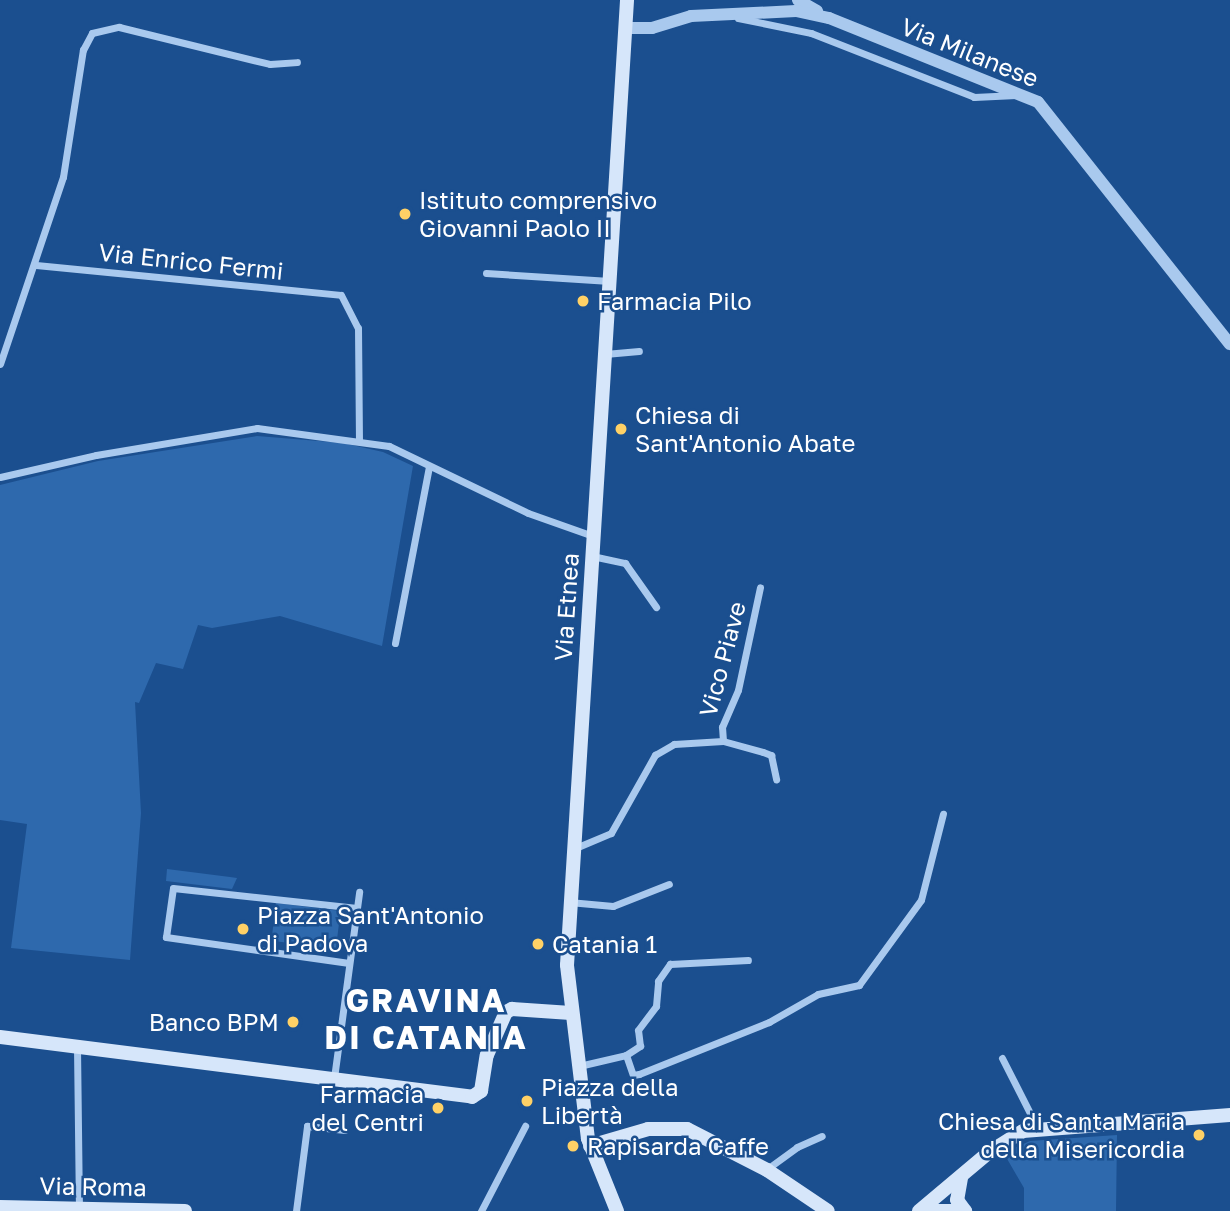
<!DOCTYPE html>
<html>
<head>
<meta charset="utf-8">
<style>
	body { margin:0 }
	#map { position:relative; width:1230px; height:1211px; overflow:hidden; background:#1b4f8f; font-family:"Golos Text",sans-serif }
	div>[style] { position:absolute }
	.green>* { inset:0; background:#2e69ad; transform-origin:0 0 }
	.minor>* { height:7px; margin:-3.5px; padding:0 3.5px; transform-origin:3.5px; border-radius:3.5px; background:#a9c9ee }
	.tertiary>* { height:12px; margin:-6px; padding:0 6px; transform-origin:6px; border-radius:6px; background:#a9c9ee }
	.secondary>* { height:14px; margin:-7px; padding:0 7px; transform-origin:7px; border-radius:7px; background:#d6e6fa }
	.dots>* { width:19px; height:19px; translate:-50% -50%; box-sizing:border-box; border:4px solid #1b4f8f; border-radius:50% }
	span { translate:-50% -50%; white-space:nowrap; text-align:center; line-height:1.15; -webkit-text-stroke:5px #1b4f8f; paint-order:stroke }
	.street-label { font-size:24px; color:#fff }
	.poi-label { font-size:24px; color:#fff }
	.left { translate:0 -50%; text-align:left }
	.right { translate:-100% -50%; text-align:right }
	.district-label { font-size:32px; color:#fff; font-weight:700; letter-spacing:2px }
</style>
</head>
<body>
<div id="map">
	<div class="green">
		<div style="clip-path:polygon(257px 436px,343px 443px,383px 452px,413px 466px,382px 646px,280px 616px,212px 628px,198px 625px,183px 669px,156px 663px,139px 703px,135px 702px,141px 813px,130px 960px,11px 948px,27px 824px,0 820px,0 485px,98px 461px)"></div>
		<div style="clip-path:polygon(167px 869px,230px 877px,237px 878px,232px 889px,166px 881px)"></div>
		<div style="left:276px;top:903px;width:65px;height:38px;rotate:7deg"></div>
		<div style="clip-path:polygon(1117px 1135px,1116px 1211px,1024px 1211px,1024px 1188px,1006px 1157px,1014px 1148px,1030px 1141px)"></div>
	</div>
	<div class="minor">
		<div style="left:738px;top:18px;width:75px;rotate:11.6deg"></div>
		<div style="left:811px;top:33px;width:175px;rotate:21.4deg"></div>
		<div style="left:974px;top:97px;width:42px;rotate:-2.7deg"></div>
		<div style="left:36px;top:265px;width:306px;rotate:5.6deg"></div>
		<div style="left:341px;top:295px;width:37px;rotate:63deg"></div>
		<div style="left:358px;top:328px;width:113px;rotate:89.5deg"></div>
		<div style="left:486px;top:273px;width:124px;rotate:3.7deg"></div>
		<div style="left:605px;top:354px;width:34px;rotate:-5deg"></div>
		<div style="left:0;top:364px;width:197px;rotate:-71.4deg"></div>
		<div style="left:63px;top:177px;width:129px;rotate:-81.1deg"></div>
		<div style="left:83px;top:50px;width:19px;rotate:-62deg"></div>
		<div style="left:92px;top:33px;width:28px;rotate:-13deg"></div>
		<div style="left:119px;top:27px;width:155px;rotate:13.8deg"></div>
		<div style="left:270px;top:64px;width:27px;rotate:-4deg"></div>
		<div style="left:0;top:477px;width:98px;rotate:-12.9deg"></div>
		<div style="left:96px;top:455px;width:163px;rotate:-9.5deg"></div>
		<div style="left:257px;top:428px;width:133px;rotate:7.8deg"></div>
		<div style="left:389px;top:446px;width:154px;rotate:25.7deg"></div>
		<div style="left:528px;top:513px;width:69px;rotate:19.5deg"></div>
		<div style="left:592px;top:556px;width:34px;rotate:12deg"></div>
		<div style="left:625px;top:563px;width:54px;rotate:54.8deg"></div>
		<div style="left:395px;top:643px;width:180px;rotate:-79.1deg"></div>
		<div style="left:723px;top:741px;width:14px;rotate:-94deg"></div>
		<div style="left:722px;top:727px;width:40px;rotate:-66.6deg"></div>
		<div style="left:738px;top:690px;width:105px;rotate:-77.9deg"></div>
		<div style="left:573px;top:849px;width:41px;rotate:-22.8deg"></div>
		<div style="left:611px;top:833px;width:90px;rotate:-60.6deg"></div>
		<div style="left:655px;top:755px;width:22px;rotate:-30deg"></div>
		<div style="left:674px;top:744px;width:49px;rotate:-3.5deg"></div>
		<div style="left:723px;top:741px;width:41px;rotate:15.4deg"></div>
		<div style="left:763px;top:752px;width:9px;rotate:21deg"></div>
		<div style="left:771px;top:755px;width:25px;rotate:78deg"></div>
		<div style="left:569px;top:902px;width:44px;rotate:5.2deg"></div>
		<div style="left:613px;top:906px;width:60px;rotate:-21.4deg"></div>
		<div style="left:349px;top:963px;width:185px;rotate:-171.9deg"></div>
		<div style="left:166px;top:937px;width:49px;rotate:-81.9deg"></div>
		<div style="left:173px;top:888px;width:185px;rotate:6.2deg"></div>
		<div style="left:77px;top:1047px;width:161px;rotate:89.3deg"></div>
		<div style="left:626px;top:1055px;width:21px;rotate:71deg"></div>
		<div style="left:633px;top:1075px;width:6px;rotate:-9deg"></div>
		<div style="left:639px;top:1074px;width:140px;rotate:-21.8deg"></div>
		<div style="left:769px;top:1022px;width:56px;rotate:-29.7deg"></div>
		<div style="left:818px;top:994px;width:42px;rotate:-12.4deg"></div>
		<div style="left:859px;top:985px;width:105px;rotate:-53.9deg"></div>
		<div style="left:921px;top:900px;width:89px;rotate:-75.7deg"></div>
		<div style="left:1002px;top:1058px;width:80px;rotate:63.1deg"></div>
		<div style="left:579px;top:1066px;width:48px;rotate:-13.2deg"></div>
		<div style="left:626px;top:1055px;width:17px;rotate:-33deg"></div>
		<div style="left:640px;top:1046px;width:16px;rotate:-97deg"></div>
		<div style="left:638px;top:1030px;width:30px;rotate:-53deg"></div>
		<div style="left:656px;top:1006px;width:25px;rotate:-85deg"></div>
		<div style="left:658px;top:981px;width:21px;rotate:-55deg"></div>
		<div style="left:670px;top:964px;width:78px;rotate:-2.9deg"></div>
		<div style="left:334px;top:1078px;width:188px;rotate:-82.3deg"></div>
		<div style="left:767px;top:1169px;width:37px;rotate:-36deg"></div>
		<div style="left:797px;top:1147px;width:27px;rotate:-24deg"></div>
		<div style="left:296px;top:1211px;width:86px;rotate:-82.6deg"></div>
		<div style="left:307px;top:1126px;width:38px;rotate:6deg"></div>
		<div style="left:481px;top:1211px;width:96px;rotate:-62.6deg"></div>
	</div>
	<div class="tertiary">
		<div style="left:798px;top:0;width:22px;rotate:30deg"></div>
		<div style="left:626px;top:28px;width:26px"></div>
		<div style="left:652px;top:28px;width:41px;rotate:-17.1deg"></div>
		<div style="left:691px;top:16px;width:105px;rotate:-2.7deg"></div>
		<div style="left:796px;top:11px;width:34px;rotate:12deg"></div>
		<div style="left:829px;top:18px;width:225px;rotate:21.9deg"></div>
		<div style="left:1038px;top:102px;width:309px;rotate:51.6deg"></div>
	</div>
	<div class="secondary">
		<div style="left:0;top:1037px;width:476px;rotate:7.2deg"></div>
		<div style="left:472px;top:1097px;width:11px;rotate:-34deg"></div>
		<div style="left:481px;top:1091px;width:36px;rotate:-81deg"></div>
		<div style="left:487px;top:1055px;width:47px;rotate:-66.2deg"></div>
		<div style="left:506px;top:1012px;width:7px;rotate:-27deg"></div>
		<div style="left:512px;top:1009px;width:59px;rotate:3.9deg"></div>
		<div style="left:590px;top:1146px;width:60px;rotate:-16.3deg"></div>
		<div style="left:648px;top:1129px;width:39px"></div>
		<div style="left:687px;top:1129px;width:90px;rotate:27.1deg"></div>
		<div style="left:767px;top:1170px;width:73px;rotate:33.9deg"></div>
		<div style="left:961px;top:1178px;width:22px;rotate:100deg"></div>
		<div style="left:957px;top:1200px;width:14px;rotate:54deg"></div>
		<div style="left:0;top:1207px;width:185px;rotate:1.2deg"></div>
		<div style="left:617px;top:1211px;width:78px;rotate:-111.9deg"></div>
		<div style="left:588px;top:1139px;width:175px;rotate:-96.9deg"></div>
		<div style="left:567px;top:965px;width:967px;rotate:-86.44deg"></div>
		<div style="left:919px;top:1211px;width:90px;rotate:-40deg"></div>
		<div style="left:988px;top:1153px;width:41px;rotate:-32.2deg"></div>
		<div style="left:1023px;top:1131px;width:208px;rotate:-4.4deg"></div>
		<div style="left:932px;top:1211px;width:33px"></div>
	</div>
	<div class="dots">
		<div style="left:405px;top:214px;background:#ffd166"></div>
		<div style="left:583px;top:301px;background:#ffd166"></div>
		<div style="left:621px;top:429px;background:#ffd166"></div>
		<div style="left:243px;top:929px;background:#ffd166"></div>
		<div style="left:538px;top:944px;background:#ffd166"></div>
		<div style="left:293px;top:1022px;background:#ffd166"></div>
		<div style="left:527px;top:1101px;background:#ffd166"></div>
		<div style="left:438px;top:1108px;background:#ffd166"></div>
		<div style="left:1199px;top:1135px;background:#ffd166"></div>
		<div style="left:573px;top:1146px;background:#ffd166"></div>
	</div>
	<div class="street-label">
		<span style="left:970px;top:52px;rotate:22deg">Via Milanese</span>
		<span style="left:191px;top:261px;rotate:6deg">Via Enrico Fermi</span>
		<span style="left:566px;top:607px;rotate:-86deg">Via Etnea</span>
		<span style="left:722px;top:659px;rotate:-75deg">Vico Piave</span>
		<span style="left:93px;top:1186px;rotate:1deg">Via Roma</span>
	</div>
	<div class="poi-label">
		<span class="left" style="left:419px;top:214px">Istituto comprensivo<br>Giovanni Paolo II</span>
		<span class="left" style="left:597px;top:301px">Farmacia Pilo</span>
		<span class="left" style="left:635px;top:429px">Chiesa di<br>Sant'Antonio Abate</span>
		<span class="left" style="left:257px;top:929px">Piazza Sant'Antonio<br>di Padova</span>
		<span class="left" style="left:552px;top:944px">Catania 1</span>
		<span class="right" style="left:279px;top:1022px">Banco BPM</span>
		<span class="left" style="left:541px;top:1101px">Piazza della<br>Libertà</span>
		<span class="right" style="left:424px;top:1108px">Farmacia<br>del Centri</span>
		<span class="right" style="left:1185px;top:1135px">Chiesa di Santa Maria<br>della Misericordia</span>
		<span class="left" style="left:587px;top:1146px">Rapisarda Caffe</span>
	</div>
	<div class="district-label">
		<span style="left:426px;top:1019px">GRAVINA<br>DI CATANIA</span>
	</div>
</div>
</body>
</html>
